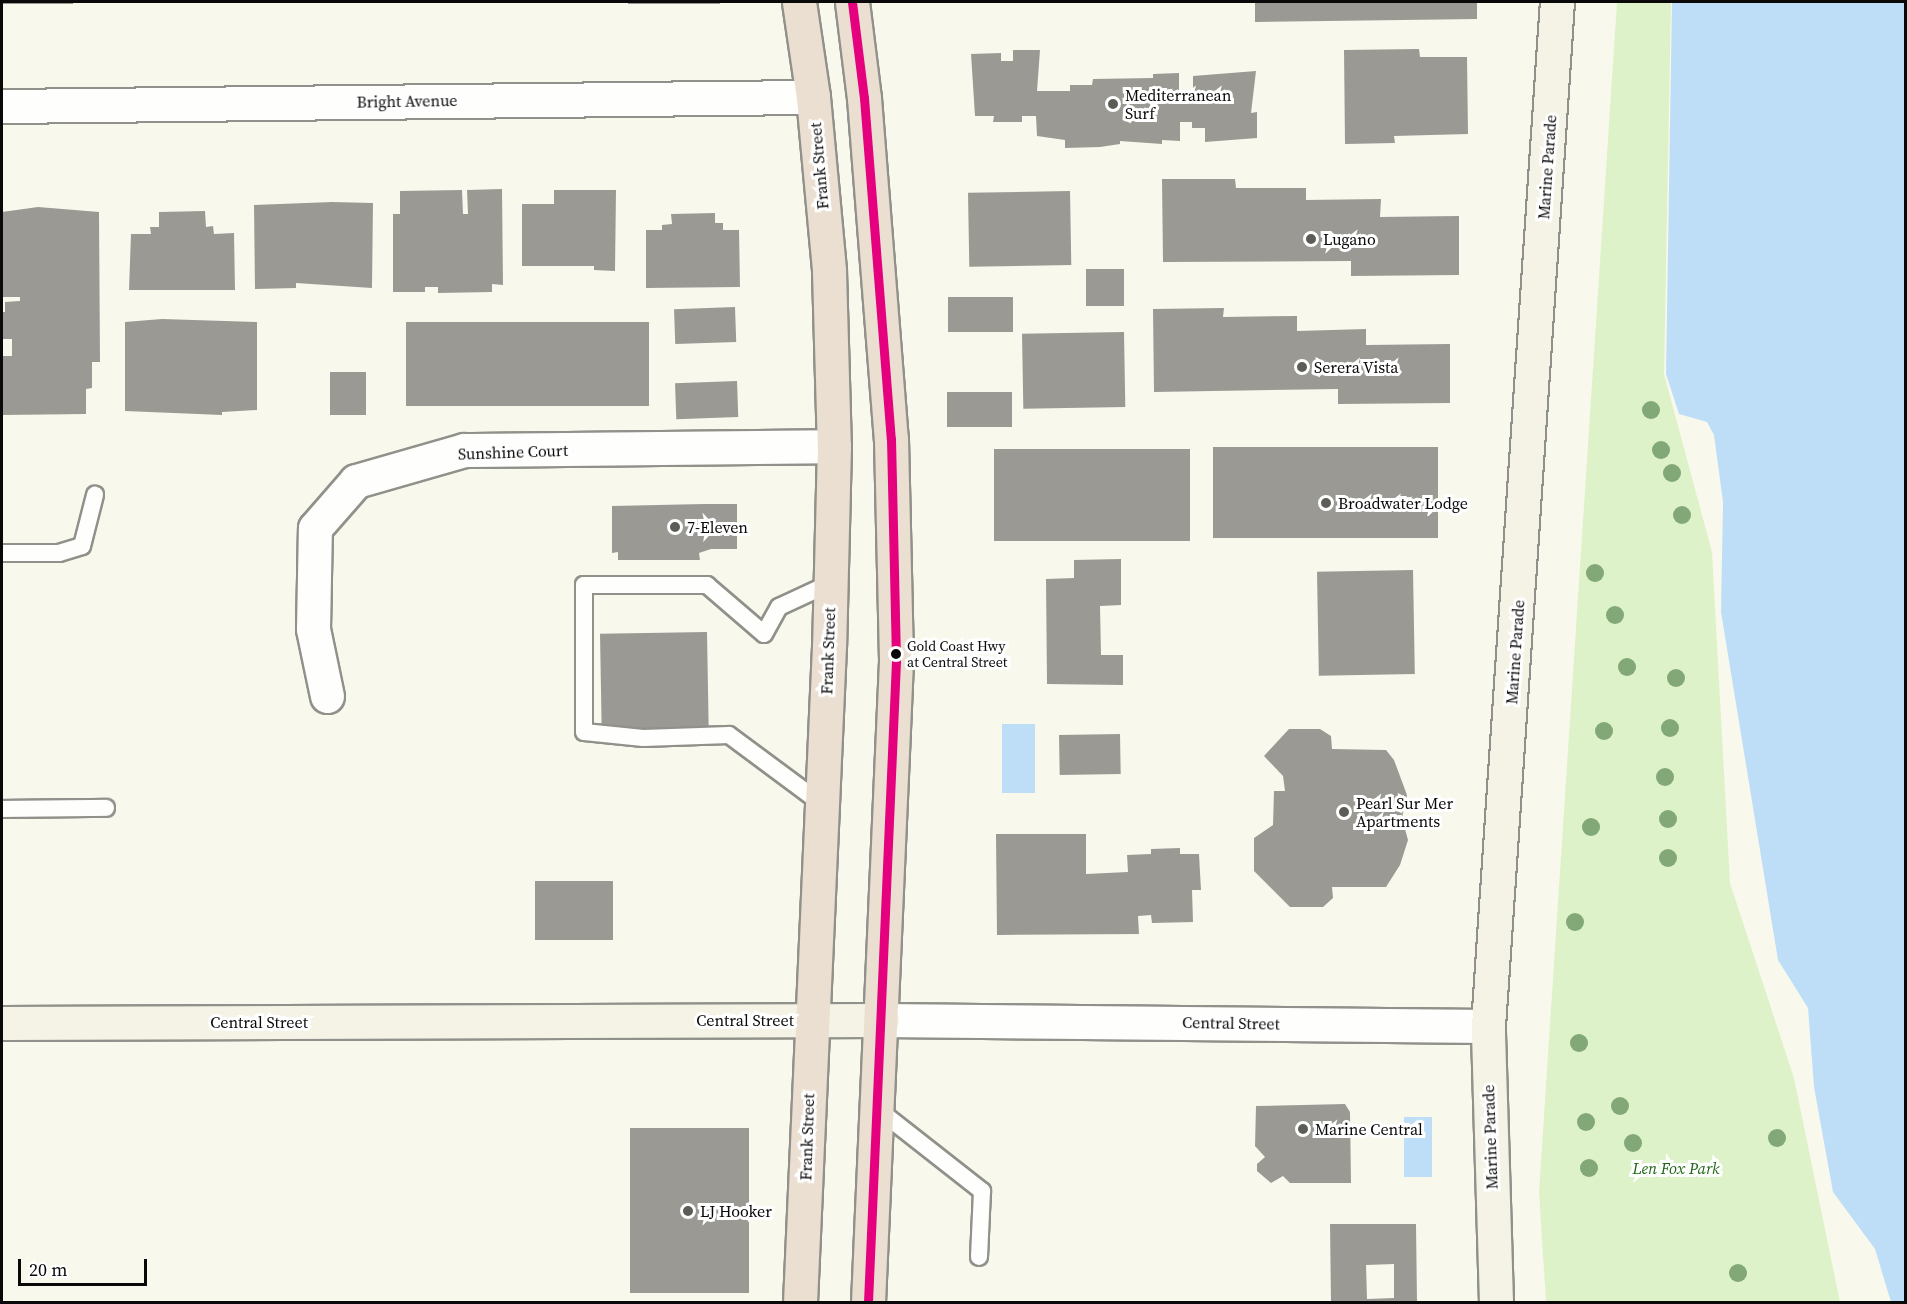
<!DOCTYPE html>
<html>
<head>
<meta charset="utf-8">
<style>
	body { margin:0 }
	#map { position:relative; width:1907px; height:1304px; overflow:hidden; background:#f9f8ec; font-family:"Source Serif 4",serif }
	div>[style] { position:absolute }
	.green>* { inset:0; background:#def2c9 }
	.water>* { inset:0; background:#bedef8; transform-origin:0 0 }
	.building>* { inset:0; background:#9b9993; transform-origin:0 0 }
	.roads { filter:drop-shadow(2px 0 #91918b) drop-shadow(-2px 0 #91918b) drop-shadow(0 2px #91918b) drop-shadow(0 -2px #91918b) }
	.lane>* { height:16px; margin:-8px; padding:0 8px; transform-origin:8px; border-radius:8px; background:#fefefc }
	.street>* { height:33px; margin:-16.5px; padding:0 16.5px; transform-origin:16.5px; border-radius:16.5px; background:#fefefc }
	.secondary>* { height:33px; margin:-16.5px; padding:0 16.5px; transform-origin:16.5px; border-radius:16.5px; background:#f4f3e6 }
	.highway>* { height:33px; margin:-16.5px; padding:0 16.5px; transform-origin:16.5px; border-radius:16.5px; background:#eadfd1 }
	.bus-1>* { height:9px; margin:-4.5px; padding:0 4.5px; transform-origin:4.5px; border-radius:4.5px; background:#e5007d }
	.trees>* { width:18px; height:18px; margin:-9px; border-radius:50%; background:#81a876 }
	.dots>* { width:16px; height:16px; translate:-50% -50%; box-sizing:border-box; border:3px solid #fff; border-radius:50% }
	span { translate:-50% -50%; white-space:nowrap; text-align:center; line-height:1.15; -webkit-text-stroke:6px #fff; paint-order:stroke }
	.bus-label { font-size:14px; color:#090909 }
	.left { translate:0 -50%; text-align:left }
	.poi-label { font-size:16px; color:#090909 }
	.street-label { font-size:16px; color:#090909 }
	.park-label { font-size:16px; color:#1e6615; font-style:italic }
	.frame { position:absolute; inset:0; border:3px solid #090909; pointer-events:none }
	.scale { position:absolute; left:18px; top:1259px; width:129px; height:27px; box-sizing:border-box; border:3px solid #090909; border-top:0; padding-left:8px; font-size:18px; line-height:21px; white-space:nowrap; color:#090909; -webkit-text-stroke:4px #fff; paint-order:stroke }
</style>
</head>
<body>
<div id="map">
	<div class="green">
		<div style="clip-path:polygon(1617px 2px,1671px 2px,1664px 374px,1712px 552px,1730px 883px,1794px 1078px,1840px 1302px,1546px 1302px,1539px 1192px)"></div>
	</div>
	<div class="water">
		<div style="clip-path:polygon(1672px 2px,1905px 2px,1905px 1302px,1891px 1302px,1875px 1249px,1833px 1192px,1814px 1087px,1808px 1008px,1778px 960px,1721px 612px,1723px 502px,1714px 435px,1707px 422px,1679px 414px,1666px 374px)"></div>
		<div style="left:1035px;top:724px;width:69px;height:33px;rotate:90deg"></div>
		<div style="left:1404px;top:1117px;width:28px;height:60px"></div>
	</div>
	<div class="building">
		<div style="left:2px;top:2px;width:71px;height:2px"></div>
		<div style="left:628px;top:2px;width:92px;height:2px"></div>
		<div style="clip-path:polygon(1255px 2px,1477px 2px,1477px 19px,1255px 22px)"></div>
		<div style="clip-path:polygon(1419px 49px,1420px 57px,1467px 57px,1468px 134px,1394px 136px,1395px 143px,1345px 144px,1344px 50px)"></div>
		<div style="clip-path:polygon(1013px 50px,1040px 50px,1037px 91px,1070px 91px,1070px 85px,1092px 85px,1093px 79px,1153px 78px,1153px 74px,1179px 73px,1179px 93px,1193px 92px,1193px 76px,1256px 71px,1251px 113px,1257px 112px,1257px 138px,1205px 142px,1205px 128px,1192px 128px,1192px 122px,1180px 122px,1180px 141px,1162px 140px,1162px 144px,1120px 141px,1120px 144px,1100px 147px,1065px 148px,1065px 140px,1037px 136px,1036px 116px,1022px 116px,1022px 122px,993px 122px,994px 116px,975px 116px,971px 54px,1001px 53px,1001px 61px,1013px 61px)"></div>
		<div style="clip-path:polygon(1162px 179px,1235px 179px,1236px 188px,1306px 188px,1306px 200px,1381px 199px,1380px 217px,1459px 216px,1459px 275px,1351px 276px,1351px 261px,1163px 262px)"></div>
		<div style="clip-path:polygon(502px 189px,503px 285px,492px 284px,492px 292px,438px 293px,438px 287px,425px 287px,425px 292px,393px 292px,393px 214px,400px 214px,400px 191px,462px 190px,463px 214px,468px 214px,467px 190px)"></div>
		<div style="clip-path:polygon(554px 190px,616px 190px,615px 271px,594px 270px,594px 266px,522px 266px,522px 204px,554px 204px)"></div>
		<div style="left:1070px;top:191px;width:74px;height:102px;rotate:89deg"></div>
		<div style="clip-path:polygon(332px 202px,373px 203px,372px 288px,296px 283px,296px 288px,255px 289px,254px 205px)"></div>
		<div style="clip-path:polygon(38px 207px,99px 212px,100px 362px,92px 362px,92px 388px,86px 389px,86px 414px,2px 415px,2px 356px,12px 356px,12px 339px,2px 339px,2px 312px,5px 312px,5px 302px,20px 301px,20px 297px,2px 297px,2px 212px)"></div>
		<div style="clip-path:polygon(205px 211px,206px 227px,213px 226px,214px 234px,234px 233px,235px 290px,129px 290px,131px 234px,151px 234px,150px 227px,159px 227px,159px 212px)"></div>
		<div style="clip-path:polygon(715px 213px,715px 223px,723px 223px,723px 230px,739px 230px,740px 287px,646px 288px,646px 230px,662px 230px,662px 225px,672px 224px,671px 214px)"></div>
		<div style="left:1124px;top:269px;width:37px;height:38px;rotate:90deg"></div>
		<div style="left:948px;top:297px;width:65px;height:35px"></div>
		<div style="left:735px;top:307px;width:35px;height:61px;rotate:88deg"></div>
		<div style="clip-path:polygon(1224px 308px,1223px 317px,1297px 316px,1297px 331px,1366px 329px,1366px 345px,1450px 344px,1450px 403px,1338px 404px,1338px 389px,1154px 392px,1153px 309px)"></div>
		<div style="clip-path:polygon(162px 319px,257px 322px,257px 410px,222px 412px,222px 415px,125px 411px,125px 322px)"></div>
		<div style="left:406px;top:322px;width:243px;height:84px"></div>
		<div style="left:1124px;top:332px;width:75px;height:102px;rotate:89deg"></div>
		<div style="left:366px;top:372px;width:43px;height:36px;rotate:90deg"></div>
		<div style="left:737px;top:381px;width:36px;height:62px;rotate:88deg"></div>
		<div style="left:947px;top:392px;width:65px;height:35px"></div>
		<div style="left:1438px;top:447px;width:91px;height:225px;rotate:90deg"></div>
		<div style="left:1190px;top:449px;width:92px;height:196px;rotate:90deg"></div>
		<div style="clip-path:polygon(704px 504px,737px 504px,737px 549px,711px 549px,699px 553px,700px 560px,618px 560px,618px 552px,612px 553px,612px 506px)"></div>
		<div style="clip-path:polygon(1121px 559px,1121px 605px,1100px 606px,1101px 655px,1123px 655px,1123px 685px,1047px 684px,1046px 579px,1074px 578px,1074px 560px)"></div>
		<div style="left:1413px;top:570px;width:104px;height:96px;rotate:89deg"></div>
		<div style="left:707px;top:632px;width:99px;height:107px;rotate:89deg"></div>
		<div style="clip-path:polygon(1289px 729px,1320px 729px,1331px 736px,1332px 749px,1386px 750px,1394px 760px,1407px 795px,1402px 818px,1408px 840px,1400px 865px,1386px 887px,1332px 887px,1333px 898px,1323px 907px,1290px 907px,1254px 871px,1254px 838px,1273px 825px,1274px 791px,1285px 791px,1283px 776px,1264px 756px)"></div>
		<div style="left:1120px;top:734px;width:40px;height:61px;rotate:89deg"></div>
		<div style="clip-path:polygon(996px 834px,1086px 834px,1086px 874px,1128px 872px,1127px 855px,1151px 854px,1151px 849px,1180px 848px,1180px 854px,1199px 854px,1201px 890px,1192px 890px,1193px 922px,1152px 923px,1151px 915px,1138px 916px,1139px 934px,997px 935px)"></div>
		<div style="left:535px;top:881px;width:78px;height:59px"></div>
		<div style="clip-path:polygon(1345px 1104px,1350px 1112px,1351px 1183px,1290px 1183px,1283px 1176px,1271px 1183px,1257px 1171px,1257px 1164px,1265px 1157px,1255px 1146px,1256px 1106px)"></div>
		<div style="left:630px;top:1128px;width:119px;height:165px"></div>
		<div style="clip-path:polygon(evenodd,1330px 1224px,1416px 1224px,1417px 1302px,1331px 1302px,1330px 1224px,1394px 1264px,1394px 1298px,1367px 1299px,1366px 1265px,1394px 1264px)"></div>
	</div>
	<div class="roads">
		<div class="lane">
			<div style="left:2px;top:553px;width:57px"></div>
			<div style="left:59px;top:553px;width:24px;rotate:-17deg"></div>
			<div style="left:82px;top:546px;width:53px;rotate:-75.7deg"></div>
			<div style="left:822px;top:804px;width:116px;rotate:-143.4deg"></div>
			<div style="left:729px;top:735px;width:86px;rotate:178deg"></div>
			<div style="left:643px;top:738px;width:59px;rotate:-174.2deg"></div>
			<div style="left:584px;top:732px;width:147px;rotate:-90deg"></div>
			<div style="left:584px;top:585px;width:123px"></div>
			<div style="left:707px;top:585px;width:75px;rotate:40.7deg"></div>
			<div style="left:764px;top:634px;width:31px;rotate:-61deg"></div>
			<div style="left:779px;top:607px;width:57px;rotate:-24.8deg"></div>
			<div style="left:2px;top:809px;width:104px;rotate:-0.6deg"></div>
			<div style="left:880px;top:1111px;width:130px;rotate:38.1deg"></div>
			<div style="left:982px;top:1191px;width:66px;rotate:92.6deg"></div>
		</div>
		<div class="street">
			<div style="left:2px;top:106px;width:811px;rotate:-0.64deg"></div>
			<div style="left:327px;top:696px;width:68px;rotate:-101.8deg"></div>
			<div style="left:313px;top:629px;width:101px;rotate:-88.9deg"></div>
			<div style="left:315px;top:528px;width:62px;rotate:-48.9deg"></div>
			<div style="left:356px;top:481px;width:112px;rotate:-16deg"></div>
			<div style="left:464px;top:450px;width:370px;rotate:-0.6deg"></div>
			<div style="left:882px;top:1020px;width:606px;rotate:0.57deg"></div>
		</div>
		<div class="secondary">
			<div style="left:2px;top:1023px;width:880px;rotate:-0.2deg"></div>
			<div style="left:1496px;top:1302px;width:276px;rotate:-91.7deg"></div>
			<div style="left:1488px;top:1026px;width:1026px;rotate:-86.15deg"></div>
		</div>
		<div class="highway">
			<div style="left:799px;top:2px;width:96px;rotate:81.6deg"></div>
			<div style="left:813px;top:97px;width:175px;rotate:84.7deg"></div>
			<div style="left:829px;top:271px;width:175px;rotate:88.4deg"></div>
			<div style="left:834px;top:446px;width:200px;rotate:91.4deg"></div>
			<div style="left:829px;top:646px;width:657px;rotate:92.53deg"></div>
			<div style="left:852px;top:2px;width:97px;rotate:82.9deg"></div>
			<div style="left:864px;top:98px;width:342px;rotate:85.5deg"></div>
			<div style="left:891px;top:439px;width:222px;rotate:88.7deg"></div>
			<div style="left:896px;top:661px;width:642px;rotate:92.5deg"></div>
		</div>
	</div>
	<div class="bus-1">
		<div style="left:852px;top:2px;width:97px;rotate:82.9deg"></div>
		<div style="left:864px;top:98px;width:342px;rotate:85.5deg"></div>
		<div style="left:891px;top:439px;width:222px;rotate:88.7deg"></div>
		<div style="left:896px;top:661px;width:642px;rotate:92.5deg"></div>
	</div>
	<div class="trees">
		<div style="left:1651px;top:410px"></div>
		<div style="left:1661px;top:450px"></div>
		<div style="left:1672px;top:473px"></div>
		<div style="left:1682px;top:515px"></div>
		<div style="left:1595px;top:573px"></div>
		<div style="left:1615px;top:615px"></div>
		<div style="left:1627px;top:667px"></div>
		<div style="left:1676px;top:678px"></div>
		<div style="left:1670px;top:728px"></div>
		<div style="left:1604px;top:731px"></div>
		<div style="left:1665px;top:777px"></div>
		<div style="left:1668px;top:819px"></div>
		<div style="left:1591px;top:827px"></div>
		<div style="left:1668px;top:858px"></div>
		<div style="left:1575px;top:922px"></div>
		<div style="left:1579px;top:1043px"></div>
		<div style="left:1620px;top:1106px"></div>
		<div style="left:1586px;top:1122px"></div>
		<div style="left:1777px;top:1138px"></div>
		<div style="left:1633px;top:1143px"></div>
		<div style="left:1589px;top:1168px"></div>
		<div style="left:1738px;top:1273px"></div>
	</div>
	<div class="dots">
		<div style="left:1113px;top:104px;background:#5d5d58"></div>
		<div style="left:1311px;top:239px;background:#5d5d58"></div>
		<div style="left:1302px;top:367px;background:#5d5d58"></div>
		<div style="left:1326px;top:503px;background:#5d5d58"></div>
		<div style="left:675px;top:527px;background:#5d5d58"></div>
		<div style="left:896px;top:654px;background:#090909"></div>
		<div style="left:1344px;top:812px;background:#5d5d58"></div>
		<div style="left:1303px;top:1129px;background:#5d5d58"></div>
		<div style="left:688px;top:1211px;background:#5d5d58"></div>
	</div>
	<div class="bus-label">
		<span class="left" style="left:907px;top:654px">Gold Coast Hwy<br>at Central Street</span>
	</div>
	<div class="poi-label">
		<span class="left" style="left:1125px;top:104px">Mediterranean<br>Surf</span>
		<span class="left" style="left:1323px;top:239px">Lugano</span>
		<span class="left" style="left:1314px;top:367px">Serera Vista</span>
		<span class="left" style="left:1338px;top:503px">Broadwater Lodge</span>
		<span class="left" style="left:687px;top:527px">7-Eleven</span>
		<span class="left" style="left:1356px;top:812px">Pearl Sur Mer<br>Apartments</span>
		<span class="left" style="left:1315px;top:1129px">Marine Central</span>
		<span class="left" style="left:700px;top:1211px">LJ Hooker</span>
	</div>
	<div class="street-label">
		<span style="left:407px;top:101px;rotate:-1deg">Bright Avenue</span>
		<span style="left:819px;top:166px;rotate:-95deg">Frank Street</span>
		<span style="left:1547px;top:167px;rotate:-86deg">Marine Parade</span>
		<span style="left:513px;top:452px;rotate:-2deg">Sunshine Court</span>
		<span style="left:828px;top:651px;rotate:-88deg">Frank Street</span>
		<span style="left:1515px;top:652px;rotate:-86deg">Marine Parade</span>
		<span style="left:745px;top:1020px">Central Street</span>
		<span style="left:259px;top:1022px">Central Street</span>
		<span style="left:1231px;top:1023px;rotate:1deg">Central Street</span>
		<span style="left:807px;top:1137px;rotate:-88deg">Frank Street</span>
		<span style="left:1490px;top:1137px;rotate:-92deg">Marine Parade</span>
	</div>
	<div class="park-label">
		<span style="left:1676px;top:1168px">Len Fox Park</span>
	</div>
	<div class="frame"></div>
	<div class="scale">20 m</div>
</div>
</body>
</html>
